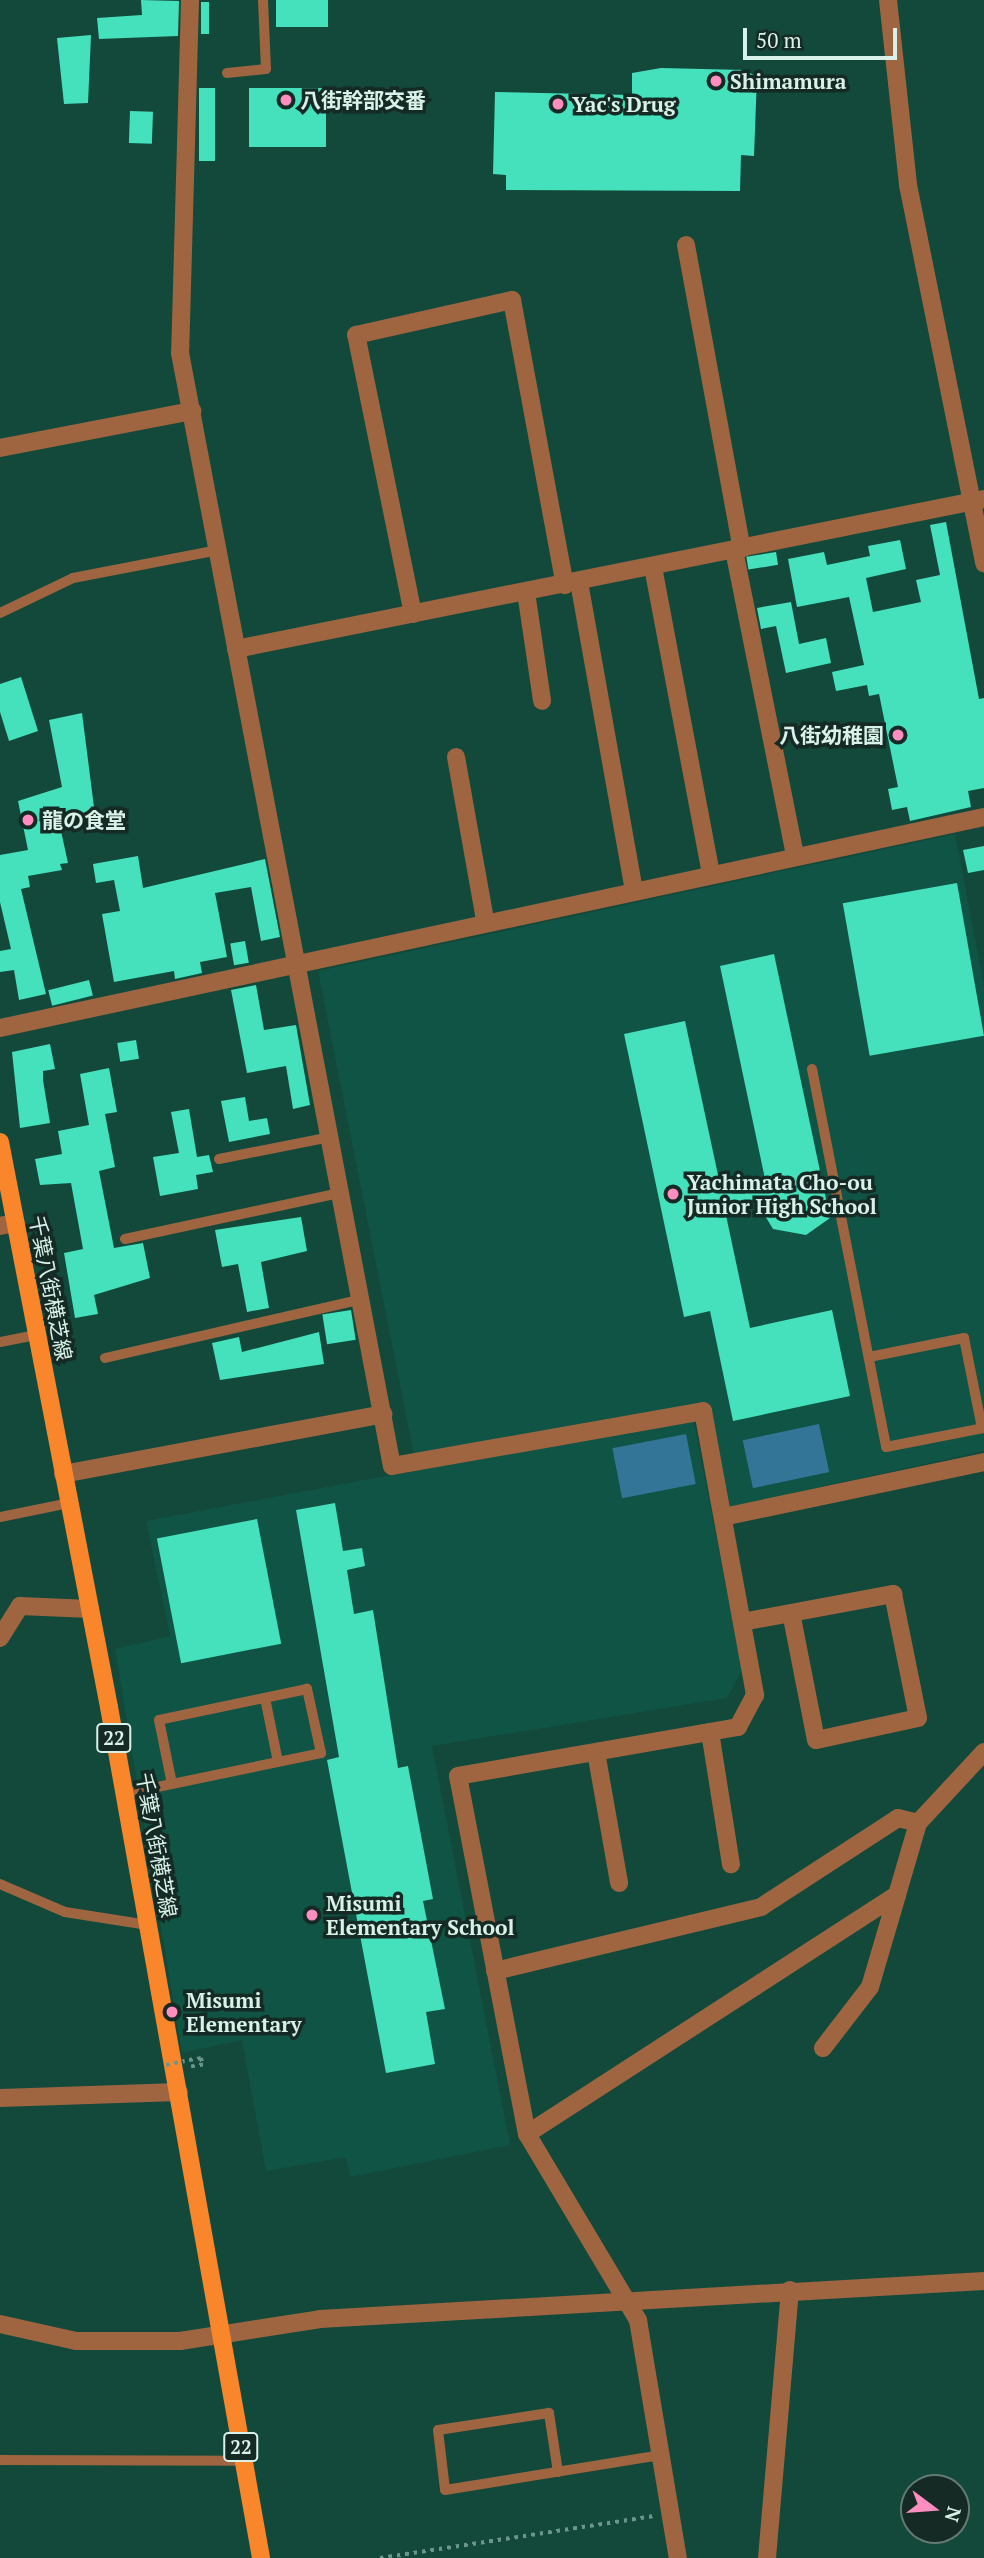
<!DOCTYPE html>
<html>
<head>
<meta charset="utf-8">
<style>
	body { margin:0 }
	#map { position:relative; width:984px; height:2558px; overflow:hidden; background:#12493b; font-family:"PT Serif","Noto Sans JP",serif }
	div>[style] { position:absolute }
	.built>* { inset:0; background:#105445 }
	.water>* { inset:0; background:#337596; transform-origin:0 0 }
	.building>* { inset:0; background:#44e1bc; transform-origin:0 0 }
	.path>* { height:3.5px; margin-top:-1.75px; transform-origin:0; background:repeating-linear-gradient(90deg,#6d968b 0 3.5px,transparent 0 8.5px) }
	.service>* { height:10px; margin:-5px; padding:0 5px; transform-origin:5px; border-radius:5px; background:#9e6540 }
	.minor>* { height:18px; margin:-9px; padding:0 9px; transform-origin:9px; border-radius:9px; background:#9e6540 }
	.tertiary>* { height:18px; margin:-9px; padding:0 9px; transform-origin:9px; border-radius:9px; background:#9e6540 }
	.primary>* { height:18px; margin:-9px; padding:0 9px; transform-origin:9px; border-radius:9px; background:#f9862a }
	.path-bridge>* { height:3.5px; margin-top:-1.75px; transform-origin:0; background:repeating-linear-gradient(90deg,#6d968b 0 3.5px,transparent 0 8.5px) }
	.dots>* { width:19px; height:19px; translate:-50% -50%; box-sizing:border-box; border:4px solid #152a24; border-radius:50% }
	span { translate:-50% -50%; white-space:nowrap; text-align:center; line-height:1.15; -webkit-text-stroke:7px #152a24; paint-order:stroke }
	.shield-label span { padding:2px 5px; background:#152a24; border:2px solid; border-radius:5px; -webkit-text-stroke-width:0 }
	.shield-label { font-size:19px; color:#d8f2e9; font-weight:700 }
	.poi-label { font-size:21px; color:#d8f2e9; font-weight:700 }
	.left { translate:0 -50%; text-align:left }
	.right { translate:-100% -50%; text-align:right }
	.street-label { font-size:21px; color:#d8f2e9 }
	.north { position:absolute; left:900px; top:2474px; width:70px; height:70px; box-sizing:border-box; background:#152a24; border:2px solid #637a73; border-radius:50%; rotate:106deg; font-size:19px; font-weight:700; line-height:28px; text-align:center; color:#d8f2e9 }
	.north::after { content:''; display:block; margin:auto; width:24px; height:32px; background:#fd8ebf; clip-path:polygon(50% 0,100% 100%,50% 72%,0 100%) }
	.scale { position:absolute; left:743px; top:28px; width:154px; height:32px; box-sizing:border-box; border:4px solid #d8f2e9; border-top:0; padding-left:9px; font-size:21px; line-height:24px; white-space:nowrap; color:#d8f2e9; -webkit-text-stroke:5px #152a24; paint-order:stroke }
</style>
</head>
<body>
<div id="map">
	<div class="built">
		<div style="clip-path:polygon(955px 834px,984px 986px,984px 1451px,728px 1507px,709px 1402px,414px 1455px,318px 971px)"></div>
		<div style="clip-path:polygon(693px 1418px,742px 1670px,727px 1698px,432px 1746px,510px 2145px,350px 2177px,346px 2157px,266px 2171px,242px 2040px,182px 2053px,115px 1649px,170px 1636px,146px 1521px)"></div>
	</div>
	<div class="water">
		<div style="left:819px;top:1424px;width:49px;height:78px;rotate:78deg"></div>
		<div style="left:686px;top:1434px;width:51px;height:75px;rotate:79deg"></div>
	</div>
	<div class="building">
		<div style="clip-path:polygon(141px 0,179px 1px,178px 36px,99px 39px,97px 18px,142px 15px)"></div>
		<div style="left:276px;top:0;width:52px;height:27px"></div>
		<div style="left:201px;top:2px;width:8px;height:32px"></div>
		<div style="clip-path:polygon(91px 35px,88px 103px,64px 104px,57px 38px)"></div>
		<div style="clip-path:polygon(661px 68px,745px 70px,757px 77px,754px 156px,741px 155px,740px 191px,506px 190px,506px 175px,493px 174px,495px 92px,632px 95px,632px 73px)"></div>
		<div style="left:199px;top:88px;width:16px;height:73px"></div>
		<div style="left:249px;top:88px;width:77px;height:59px"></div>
		<div style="left:130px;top:111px;width:23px;height:32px;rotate:2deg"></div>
		<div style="clip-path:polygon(946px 522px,979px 699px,984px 698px,984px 788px,968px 791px,971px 807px,910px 821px,907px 807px,892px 810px,888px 789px,898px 787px,879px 694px,869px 696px,867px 685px,836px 691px,832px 672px,864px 665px,849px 597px,797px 607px,788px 559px,824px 552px,827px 565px,870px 556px,868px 546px,900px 540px,906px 569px,866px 578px,873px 612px,921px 602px,916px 580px,940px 575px,930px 525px)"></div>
		<div style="left:776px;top:552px;width:13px;height:30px;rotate:81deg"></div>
		<div style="clip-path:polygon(791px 602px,799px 644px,826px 638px,831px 663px,786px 673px,776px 626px,761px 629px,757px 608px)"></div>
		<div style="clip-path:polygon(21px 677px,38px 731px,9px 741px,0 712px,0 684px)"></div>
		<div style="clip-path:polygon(82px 713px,95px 815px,83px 818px,84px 826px,61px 831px,68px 863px,60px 864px,62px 870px,28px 876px,30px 887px,21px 889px,46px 994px,19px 1000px,14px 970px,0 972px,0 951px,11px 949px,0 902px,0 855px,28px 850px,18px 801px,62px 787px,49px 720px)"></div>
		<div style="clip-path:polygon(984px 846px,984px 870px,968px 873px,963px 850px)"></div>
		<div style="clip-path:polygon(138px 856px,143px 888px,265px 859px,280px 937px,261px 941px,251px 887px,215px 893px,227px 957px,200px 962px,202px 973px,175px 979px,174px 971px,114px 982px,102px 914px,120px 911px,114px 880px,96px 883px,93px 864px)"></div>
		<div style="left:957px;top:883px;width:155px;height:116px;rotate:80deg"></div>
		<div style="left:245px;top:941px;width:22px;height:15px;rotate:80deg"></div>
		<div style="clip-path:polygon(774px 954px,830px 1218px,806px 1235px,773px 1229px,755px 1199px,724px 1206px,750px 1328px,832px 1310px,850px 1396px,733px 1421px,710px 1311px,684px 1317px,624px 1034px,685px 1021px,721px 1189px,765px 1179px,720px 966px)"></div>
		<div style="left:89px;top:980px;width:16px;height:42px;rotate:76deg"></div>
		<div style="clip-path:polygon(256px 985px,264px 1030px,296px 1025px,310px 1105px,293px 1109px,286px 1066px,247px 1073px,231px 990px)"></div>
		<div style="left:136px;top:1040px;width:19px;height:19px;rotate:81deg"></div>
		<div style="clip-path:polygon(50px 1044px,55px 1069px,43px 1071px,43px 1080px,50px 1123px,20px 1128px,12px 1052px)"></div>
		<div style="clip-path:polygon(109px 1068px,117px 1112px,105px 1114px,115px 1167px,99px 1171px,114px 1248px,143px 1243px,150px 1278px,94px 1295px,98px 1314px,75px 1318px,64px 1253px,83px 1249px,71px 1183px,40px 1185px,35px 1159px,62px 1154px,58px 1131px,89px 1125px,80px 1074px)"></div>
		<div style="clip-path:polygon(245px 1097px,249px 1121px,267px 1118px,270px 1134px,229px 1142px,221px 1101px)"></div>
		<div style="clip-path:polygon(189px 1109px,197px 1157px,209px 1155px,213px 1172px,196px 1175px,198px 1189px,160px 1196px,153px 1157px,179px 1153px,171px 1112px)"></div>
		<div style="clip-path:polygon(301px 1217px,307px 1251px,261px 1262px,269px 1308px,247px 1312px,238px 1264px,222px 1267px,215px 1230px)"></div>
		<div style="left:351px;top:1310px;width:30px;height:29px;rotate:81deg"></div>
		<div style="clip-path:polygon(319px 1332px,324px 1364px,220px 1380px,212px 1343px,239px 1337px,242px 1352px)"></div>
		<div style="clip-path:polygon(335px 1503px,343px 1551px,362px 1548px,365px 1566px,347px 1570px,354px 1614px,373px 1610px,398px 1768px,408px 1766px,433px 1899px,423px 1901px,445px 2009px,426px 2012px,435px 2064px,386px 2073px,327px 1760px,339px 1757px,296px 1510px)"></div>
		<div style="left:257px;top:1519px;width:127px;height:102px;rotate:79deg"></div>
	</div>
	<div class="path">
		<div style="left:189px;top:2060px;width:12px;rotate:-9deg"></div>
		<div style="left:201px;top:2058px;width:7px;rotate:74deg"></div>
		<div style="left:203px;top:2065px;width:12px;rotate:171deg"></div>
		<div style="left:380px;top:2558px;width:277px;rotate:-8.7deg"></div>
	</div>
	<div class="service">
		<div style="left:227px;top:73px;width:39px;rotate:-6deg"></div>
		<div style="left:266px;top:69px;width:69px;rotate:-92.5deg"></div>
		<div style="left:0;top:613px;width:81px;rotate:-25.6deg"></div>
		<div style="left:73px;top:578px;width:148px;rotate:-10.9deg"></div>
		<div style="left:812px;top:1069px;width:385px;rotate:78.9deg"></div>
		<div style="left:886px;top:1447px;width:100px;rotate:-11deg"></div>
		<div style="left:219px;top:1159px;width:113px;rotate:-11.2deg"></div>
		<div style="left:125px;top:1239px;width:220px;rotate:-12.1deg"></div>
		<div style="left:0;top:1342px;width:38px;rotate:-11deg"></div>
		<div style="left:869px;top:1357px;width:97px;rotate:-11.3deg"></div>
		<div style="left:964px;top:1338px;width:92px;rotate:78.7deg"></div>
		<div style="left:105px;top:1358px;width:264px;rotate:-12.9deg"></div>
		<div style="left:0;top:1517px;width:70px;rotate:-11.5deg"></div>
		<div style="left:265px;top:1698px;width:65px;rotate:78.5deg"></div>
		<div style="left:124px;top:1794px;width:14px;rotate:-12deg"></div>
		<div style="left:138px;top:1791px;width:187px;rotate:-11.7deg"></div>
		<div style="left:321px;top:1753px;width:66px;rotate:-102.3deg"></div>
		<div style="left:307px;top:1689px;width:151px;rotate:168.2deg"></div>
		<div style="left:159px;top:1720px;width:65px;rotate:78.5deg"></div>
		<div style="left:0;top:1884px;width:71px;rotate:23.3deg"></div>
		<div style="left:65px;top:1912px;width:84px;rotate:8.9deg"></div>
		<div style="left:0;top:2460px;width:243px;rotate:0.2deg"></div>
		<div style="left:558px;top:2472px;width:60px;rotate:-98.7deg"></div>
		<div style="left:549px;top:2413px;width:112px;rotate:171.3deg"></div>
		<div style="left:438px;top:2430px;width:60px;rotate:83.3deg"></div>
		<div style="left:445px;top:2490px;width:218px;rotate:-9.2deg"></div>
	</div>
	<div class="minor">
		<div style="left:190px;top:0;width:353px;rotate:91.6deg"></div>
		<div style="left:180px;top:353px;width:1133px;rotate:79.22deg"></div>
		<div style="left:392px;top:1466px;width:316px;rotate:-10deg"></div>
		<div style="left:703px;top:1411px;width:289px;rotate:79.6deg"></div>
		<div style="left:755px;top:1695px;width:36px;rotate:118deg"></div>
		<div style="left:738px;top:1727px;width:284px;rotate:170.1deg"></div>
		<div style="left:458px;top:1776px;width:365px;rotate:79.1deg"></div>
		<div style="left:527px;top:2134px;width:217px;rotate:59.2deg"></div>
		<div style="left:638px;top:2320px;width:241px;rotate:80.5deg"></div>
		<div style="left:686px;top:245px;width:309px;rotate:79.6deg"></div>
		<div style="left:0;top:448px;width:196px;rotate:-10.9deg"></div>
		<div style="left:734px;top:550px;width:312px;rotate:78.7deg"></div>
		<div style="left:653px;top:567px;width:311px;rotate:79.3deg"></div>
		<div style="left:579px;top:582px;width:313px;rotate:79.9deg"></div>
		<div style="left:526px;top:592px;width:110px;rotate:81.6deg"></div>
		<div style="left:413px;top:614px;width:285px;rotate:-101.5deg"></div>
		<div style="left:356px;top:335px;width:160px;rotate:-12.6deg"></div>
		<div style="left:512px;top:300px;width:290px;rotate:79.5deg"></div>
		<div style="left:236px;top:649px;width:763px;rotate:-11.34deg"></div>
		<div style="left:456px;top:757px;width:166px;rotate:79.9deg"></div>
		<div style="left:0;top:1028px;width:1006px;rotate:-12.1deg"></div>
		<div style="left:0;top:1226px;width:16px;rotate:-11deg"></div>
		<div style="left:63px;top:1474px;width:326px;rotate:-10.6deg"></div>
		<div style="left:723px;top:1517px;width:267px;rotate:-11.9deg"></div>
		<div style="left:742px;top:1622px;width:154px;rotate:-10.5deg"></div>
		<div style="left:893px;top:1594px;width:126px;rotate:78.6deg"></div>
		<div style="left:918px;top:1718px;width:104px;rotate:167.8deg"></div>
		<div style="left:816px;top:1740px;width:129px;rotate:-101.1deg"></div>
		<div style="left:0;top:1638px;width:38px;rotate:-58deg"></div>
		<div style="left:20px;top:1606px;width:70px;rotate:2.5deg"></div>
		<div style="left:710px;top:1732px;width:134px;rotate:81deg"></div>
		<div style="left:596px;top:1752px;width:133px;rotate:80deg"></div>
		<div style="left:495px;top:1971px;width:274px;rotate:-13.5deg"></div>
		<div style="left:761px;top:1907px;width:163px;rotate:-33deg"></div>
		<div style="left:898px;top:1818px;width:21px;rotate:14deg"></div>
		<div style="left:823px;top:2048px;width:77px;rotate:-52.4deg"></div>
		<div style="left:870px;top:1987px;width:96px;rotate:-73.6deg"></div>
		<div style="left:0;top:2098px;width:179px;rotate:-1.9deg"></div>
		<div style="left:527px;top:2134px;width:440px;rotate:-32.9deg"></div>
		<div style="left:897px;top:1895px;width:75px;rotate:-73.7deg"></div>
		<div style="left:918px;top:1823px;width:97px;rotate:-47.1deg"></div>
		<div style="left:767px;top:2558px;width:269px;rotate:-85.1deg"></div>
	</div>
	<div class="tertiary">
		<div style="left:888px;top:0;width:186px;rotate:83.8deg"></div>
		<div style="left:908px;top:185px;width:386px;rotate:78.6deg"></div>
		<div style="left:0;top:2324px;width:78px;rotate:12.6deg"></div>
		<div style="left:76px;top:2341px;width:104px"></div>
		<div style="left:180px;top:2341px;width:142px;rotate:-8.9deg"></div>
		<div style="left:320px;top:2319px;width:665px;rotate:-3.28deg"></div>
	</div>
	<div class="primary">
		<div style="left:0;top:1142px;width:575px;rotate:79.08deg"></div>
		<div style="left:109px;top:1707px;width:864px;rotate:79.87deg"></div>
	</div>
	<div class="path-bridge">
		<div style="left:166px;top:2065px;width:19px;rotate:-12deg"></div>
	</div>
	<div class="dots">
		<div style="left:716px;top:81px;background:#fd8ebf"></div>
		<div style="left:286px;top:100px;background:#fd8ebf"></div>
		<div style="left:558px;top:104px;background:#fd8ebf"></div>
		<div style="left:898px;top:735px;background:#fd8ebf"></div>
		<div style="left:28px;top:820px;background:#fd8ebf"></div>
		<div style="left:673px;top:1194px;background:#fd8ebf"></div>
		<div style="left:312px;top:1915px;background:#fd8ebf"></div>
		<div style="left:172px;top:2012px;background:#fd8ebf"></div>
	</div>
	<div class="shield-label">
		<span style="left:114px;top:1738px">22</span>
		<span style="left:241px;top:2447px">22</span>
	</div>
	<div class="poi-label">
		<span class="left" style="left:730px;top:81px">Shimamura</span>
		<span class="left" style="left:300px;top:100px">八街幹部交番</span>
		<span class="left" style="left:572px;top:104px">Yac's Drug</span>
		<span class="right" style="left:884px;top:735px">八街幼稚園</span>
		<span class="left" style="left:42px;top:820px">龍の食堂</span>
		<span class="left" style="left:687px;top:1194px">Yachimata Cho-ou<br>Junior High School</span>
		<span class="left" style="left:326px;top:1915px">Misumi<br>Elementary School</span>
		<span class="left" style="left:186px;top:2012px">Misumi<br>Elementary</span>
	</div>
	<div class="street-label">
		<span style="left:51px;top:1288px;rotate:79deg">千葉八街横芝線</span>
		<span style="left:157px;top:1845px;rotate:80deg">千葉八街横芝線</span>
	</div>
	<div class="north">N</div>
	<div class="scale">50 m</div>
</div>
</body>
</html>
